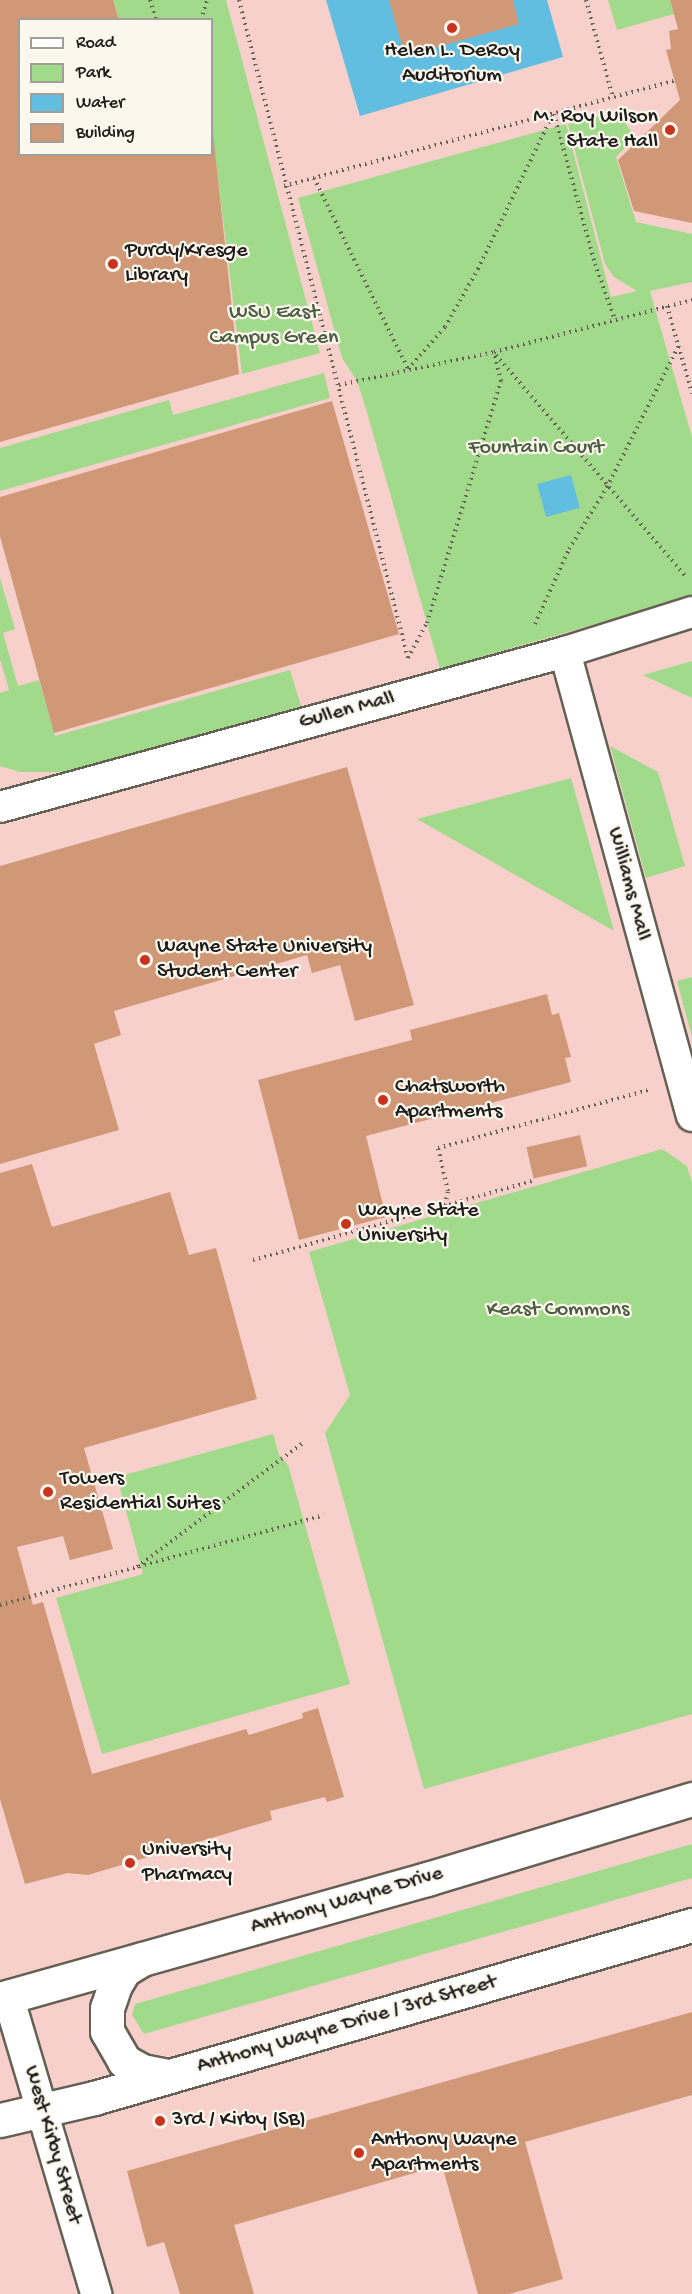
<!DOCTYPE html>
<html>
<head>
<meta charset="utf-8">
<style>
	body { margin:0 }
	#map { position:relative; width:692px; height:2294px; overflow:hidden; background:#eddfbc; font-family:"Gochi Hand",sans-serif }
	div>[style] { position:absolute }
	.built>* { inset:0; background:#f7d0cc }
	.green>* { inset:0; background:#a1da8b }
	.water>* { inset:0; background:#62bee0; transform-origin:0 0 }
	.building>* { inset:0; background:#d09876; transform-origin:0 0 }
	.path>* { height:4px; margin-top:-2px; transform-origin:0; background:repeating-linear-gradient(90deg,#656054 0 1.5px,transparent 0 6px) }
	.roads { filter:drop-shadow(2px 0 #656054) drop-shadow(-2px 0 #656054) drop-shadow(0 2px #656054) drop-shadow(0 -2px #656054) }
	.street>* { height:30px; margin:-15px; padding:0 15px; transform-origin:15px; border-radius:15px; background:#fff }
	.secondary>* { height:33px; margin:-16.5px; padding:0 16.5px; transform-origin:16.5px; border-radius:16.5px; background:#fff }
	.dots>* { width:16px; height:16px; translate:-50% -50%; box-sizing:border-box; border:3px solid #fbf7ec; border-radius:50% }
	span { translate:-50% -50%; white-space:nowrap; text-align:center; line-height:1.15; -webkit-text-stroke:4.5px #fbf7ec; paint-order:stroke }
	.poi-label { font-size:22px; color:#1c1c1c }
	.right { translate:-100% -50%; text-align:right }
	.left { translate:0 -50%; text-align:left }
	.park-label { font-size:22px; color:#4b5e43 }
	.street-label { font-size:22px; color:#1c1c1c }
	.legend { position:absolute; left:18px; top:18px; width:195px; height:138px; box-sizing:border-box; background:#fbf7ec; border:2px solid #a29f99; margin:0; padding:8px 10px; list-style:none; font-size:18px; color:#1c1c1c }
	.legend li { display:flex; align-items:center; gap:12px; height:30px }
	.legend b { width:30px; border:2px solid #a29f99 }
</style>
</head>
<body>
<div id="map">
	<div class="built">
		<div style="clip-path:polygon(evenodd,0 0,692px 0,692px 2294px,0 2294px,0 0,20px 20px,212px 20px,212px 154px,20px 154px,20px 20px)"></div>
	</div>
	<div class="green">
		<div style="clip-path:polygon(113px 0,226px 0,320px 353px,242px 374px,212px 130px,212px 20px,119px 19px)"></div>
		<div style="clip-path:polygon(608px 0,670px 0,674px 14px,617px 30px)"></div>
		<div style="clip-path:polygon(617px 111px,635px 137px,616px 157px,636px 222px,692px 234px,692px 282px,650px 291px,692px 437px,692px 596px,440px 669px,366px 409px,357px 381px,342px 358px,298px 198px,566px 124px,611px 297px,637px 291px,614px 277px,605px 264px,568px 124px)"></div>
		<div style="clip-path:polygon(324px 373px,330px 398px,0 491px,0 448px,169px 400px,173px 415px)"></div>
		<div style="clip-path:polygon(0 578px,15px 629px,3px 633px,18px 686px,39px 680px,55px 736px,290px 670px,301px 706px,66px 772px,20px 772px,0 766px,0 693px,9px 690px,0 659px)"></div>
		<div style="clip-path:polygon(692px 661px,692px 698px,643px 675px)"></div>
		<div style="clip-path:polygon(610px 746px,658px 772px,685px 866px,646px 878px)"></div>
		<div style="clip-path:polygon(571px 778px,614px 931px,417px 819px)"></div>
		<div style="clip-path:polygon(692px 977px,692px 1037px,677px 981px)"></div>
		<div style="clip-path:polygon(662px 1149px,687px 1166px,692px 1183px,692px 1714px,424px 1789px,325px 1433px,350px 1395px,309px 1252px)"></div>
		<div style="clip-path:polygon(273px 1434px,279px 1455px,288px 1465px,350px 1684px,102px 1754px,56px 1598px,143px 1574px,117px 1477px)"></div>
		<div style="clip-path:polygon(692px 1844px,692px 1878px,144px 2034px,132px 2015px,135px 2004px)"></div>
	</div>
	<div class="water">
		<div style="clip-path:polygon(326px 0,547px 0,563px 57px,360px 116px)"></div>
		<div style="left:571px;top:475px;width:34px;height:35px;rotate:75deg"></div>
	</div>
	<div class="building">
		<div style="clip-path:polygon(0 0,113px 0,119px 20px,20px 20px,20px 154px,212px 154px,213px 133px,239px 374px,0 442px)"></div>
		<div style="clip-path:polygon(389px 0,513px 0,519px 24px,405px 56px)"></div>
		<div style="clip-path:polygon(670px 0,692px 0,692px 223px,634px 211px,618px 160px,680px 100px,666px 50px,671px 49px,669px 31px,678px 29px)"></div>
		<div style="clip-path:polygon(332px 401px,399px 634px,54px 733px,0 536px,0 497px)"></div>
		<div style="clip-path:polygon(347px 767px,414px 1005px,355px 1021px,340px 965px,312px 973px,307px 955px,114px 1011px,121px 1035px,94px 1044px,119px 1130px,0 1164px,0 866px)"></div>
		<div style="clip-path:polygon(547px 994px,552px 1015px,559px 1013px,571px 1057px,565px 1058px,571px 1082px,366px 1136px,386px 1217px,299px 1240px,258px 1080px,412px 1040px,410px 1030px)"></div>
		<div style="left:580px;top:1135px;width:32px;height:55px;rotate:77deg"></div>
		<div style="clip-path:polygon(32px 1164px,52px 1227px,170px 1192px,189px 1255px,216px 1248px,257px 1399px,84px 1448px,113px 1549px,70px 1560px,63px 1536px,17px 1547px,33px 1605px,43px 1602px,92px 1774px,246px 1729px,249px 1735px,303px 1718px,302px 1713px,318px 1708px,344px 1797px,327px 1802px,325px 1797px,270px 1811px,272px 1820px,88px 1875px,68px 1873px,25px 1884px,0 1799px,0 1173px)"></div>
		<div style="clip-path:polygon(692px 2012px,692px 2095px,525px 2142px,563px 2279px,509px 2294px,478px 2294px,442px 2165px,234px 2225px,254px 2294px,180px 2294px,164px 2242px,147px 2247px,127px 2171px)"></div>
	</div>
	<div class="path">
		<div style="left:150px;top:0;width:21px;rotate:73deg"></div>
		<div style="left:239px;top:0;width:679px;rotate:75.6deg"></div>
		<div style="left:586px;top:0;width:102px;rotate:74.6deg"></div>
		<div style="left:201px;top:20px;width:21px;rotate:-73deg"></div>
		<div style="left:554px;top:114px;width:156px;rotate:74.7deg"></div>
		<div style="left:595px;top:264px;width:59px;rotate:70.3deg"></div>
		<div style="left:314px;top:178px;width:213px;rotate:63.8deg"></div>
		<div style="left:408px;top:369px;width:56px;rotate:-48.6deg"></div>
		<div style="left:445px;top:327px;width:67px;rotate:-60.4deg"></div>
		<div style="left:478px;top:269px;width:172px;rotate:-64.2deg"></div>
		<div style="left:284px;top:186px;width:404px;rotate:-15.1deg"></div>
		<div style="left:667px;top:306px;width:91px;rotate:74deg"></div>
		<div style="left:496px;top:355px;width:292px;rotate:49.4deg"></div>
		<div style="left:339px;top:385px;width:158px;rotate:-12deg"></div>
		<div style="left:494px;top:352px;width:205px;rotate:-14.7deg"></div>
		<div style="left:535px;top:624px;width:82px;rotate:-65.6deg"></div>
		<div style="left:569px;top:549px;width:73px;rotate:-58.5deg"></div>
		<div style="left:607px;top:487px;width:159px;rotate:-63.1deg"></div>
		<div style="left:408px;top:658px;width:40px;rotate:-62deg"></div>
		<div style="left:427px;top:623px;width:253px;rotate:-73deg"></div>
		<div style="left:501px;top:381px;width:30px;rotate:-104deg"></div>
		<div style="left:445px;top:1205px;width:14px;rotate:-78deg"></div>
		<div style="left:448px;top:1191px;width:44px;rotate:-103.1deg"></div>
		<div style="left:438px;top:1148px;width:219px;rotate:-15.4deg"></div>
		<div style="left:253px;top:1260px;width:290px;rotate:-15.8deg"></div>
		<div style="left:137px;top:1567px;width:209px;rotate:-36.8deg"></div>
		<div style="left:0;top:1605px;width:336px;rotate:-15.5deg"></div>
	</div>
	<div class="roads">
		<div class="street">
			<div style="left:565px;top:652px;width:481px;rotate:74.7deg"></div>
			<div style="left:0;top:807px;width:586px;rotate:-15.34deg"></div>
			<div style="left:565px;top:652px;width:133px;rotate:-17.5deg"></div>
			<div style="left:8px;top:1996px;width:311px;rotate:73.5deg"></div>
		</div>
		<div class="secondary">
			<div style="left:142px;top:1959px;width:21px;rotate:149deg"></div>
			<div style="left:124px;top:1970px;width:17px;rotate:121deg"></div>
			<div style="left:115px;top:1985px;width:24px;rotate:109deg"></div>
			<div style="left:107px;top:2008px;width:23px;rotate:90deg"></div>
			<div style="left:107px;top:2031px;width:34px;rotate:60deg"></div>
			<div style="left:124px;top:2061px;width:21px;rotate:29deg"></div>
			<div style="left:142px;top:2071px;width:26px;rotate:11deg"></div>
			<div style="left:0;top:1999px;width:444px;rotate:-15.7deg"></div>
			<div style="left:427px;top:1879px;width:277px;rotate:-16.8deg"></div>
			<div style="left:0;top:2120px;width:97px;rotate:-13.2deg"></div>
			<div style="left:94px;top:2098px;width:623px;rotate:-16.14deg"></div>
		</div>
	</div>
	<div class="dots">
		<div style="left:452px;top:28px;background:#c8321e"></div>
		<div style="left:670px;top:130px;background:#c8321e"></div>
		<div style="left:113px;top:264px;background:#c8321e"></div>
		<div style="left:145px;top:960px;background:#c8321e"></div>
		<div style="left:383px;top:1100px;background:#c8321e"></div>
		<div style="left:346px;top:1224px;background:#c8321e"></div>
		<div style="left:48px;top:1492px;background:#c8321e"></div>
		<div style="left:130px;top:1863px;background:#c8321e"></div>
		<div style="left:160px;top:2121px;background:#c8321e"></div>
		<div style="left:359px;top:2153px;background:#c8321e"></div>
	</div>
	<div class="poi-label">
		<span style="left:452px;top:64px">Helen L. DeRoy<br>Auditorium</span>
		<span class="right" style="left:658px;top:130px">M. Roy Wilson<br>State Hall</span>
		<span class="left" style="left:125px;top:264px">Purdy/Kresge<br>Library</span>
		<span class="left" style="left:157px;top:960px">Wayne State University<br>Student Center</span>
		<span class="left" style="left:395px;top:1100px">Chatsworth<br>Apartments</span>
		<span class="left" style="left:358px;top:1224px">Wayne State<br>University</span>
		<span class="left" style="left:60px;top:1492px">Towers<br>Residential Suites</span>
		<span class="left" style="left:142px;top:1863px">University<br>Pharmacy</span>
		<span class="left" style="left:172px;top:2121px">3rd / Kirby (SB)</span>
		<span class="left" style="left:371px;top:2153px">Anthony Wayne<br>Apartments</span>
	</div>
	<div class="park-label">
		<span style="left:274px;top:326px">WSU East<br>Campus Green</span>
		<span style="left:536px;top:449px">Fountain Court</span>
		<span style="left:558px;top:1311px">Keast Commons</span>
	</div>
	<div class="street-label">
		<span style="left:347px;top:711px;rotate:-15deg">Gullen Mall</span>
		<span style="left:628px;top:884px;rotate:75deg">Williams Mall</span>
		<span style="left:347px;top:1901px;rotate:-16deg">Anthony Wayne Drive</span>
		<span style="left:347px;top:2025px;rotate:-16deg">Anthony Wayne Drive / 3rd Street</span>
		<span style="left:52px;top:2145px;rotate:74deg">West Kirby Street</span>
	</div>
	<ul class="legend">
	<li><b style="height:8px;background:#fff"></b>Road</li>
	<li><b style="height:16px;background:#a1da8b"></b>Park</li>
	<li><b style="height:16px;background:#62bee0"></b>Water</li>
	<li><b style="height:16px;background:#d09876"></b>Building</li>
	</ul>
</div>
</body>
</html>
